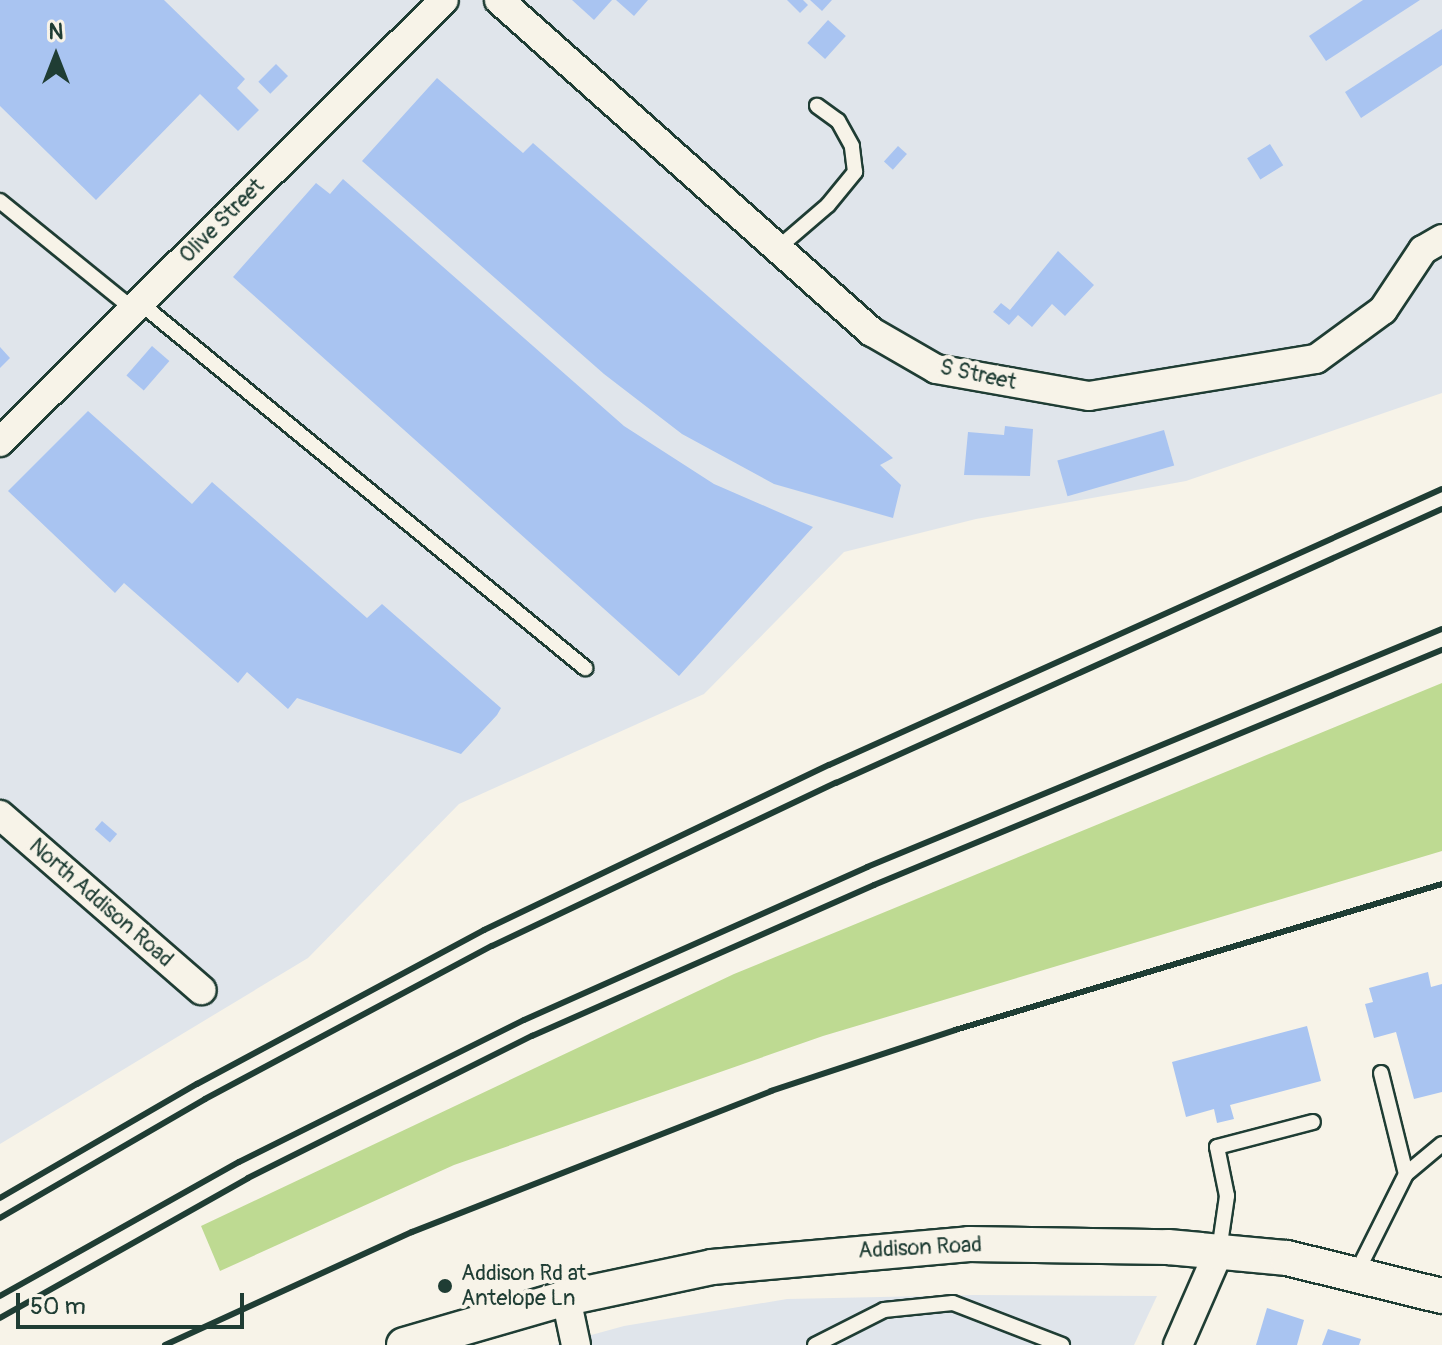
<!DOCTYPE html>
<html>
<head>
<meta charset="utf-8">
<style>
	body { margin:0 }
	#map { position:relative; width:1442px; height:1345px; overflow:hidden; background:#f7f3e8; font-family:Pangolin,sans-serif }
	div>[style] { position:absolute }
	.built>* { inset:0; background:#e0e5eb }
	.green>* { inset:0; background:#beda92 }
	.building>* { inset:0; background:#a9c4f1; transform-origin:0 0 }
	.roads { filter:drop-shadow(2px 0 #1f3d34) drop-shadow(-2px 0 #1f3d34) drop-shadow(0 2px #1f3d34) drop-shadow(0 -2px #1f3d34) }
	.service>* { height:14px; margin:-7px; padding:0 7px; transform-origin:7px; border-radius:7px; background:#f7f3e8 }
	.minor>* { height:28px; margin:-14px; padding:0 14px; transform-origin:14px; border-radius:14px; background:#f7f3e8 }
	.tertiary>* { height:34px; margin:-17px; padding:0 17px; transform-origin:17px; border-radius:17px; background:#f7f3e8 }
	.rail>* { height:6px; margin:-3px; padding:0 3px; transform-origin:3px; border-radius:3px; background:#1f3d34 }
	.dots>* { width:22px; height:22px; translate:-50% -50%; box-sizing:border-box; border:4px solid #f7f3e8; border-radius:50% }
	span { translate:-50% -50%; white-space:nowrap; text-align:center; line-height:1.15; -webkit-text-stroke:8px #f7f3e8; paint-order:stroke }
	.street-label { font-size:22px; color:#1f3d34 }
	.poi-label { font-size:22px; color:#1f3d34 }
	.left { translate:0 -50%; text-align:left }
	.north { position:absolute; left:16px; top:16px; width:80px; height:80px; -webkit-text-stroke:6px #f7f3e8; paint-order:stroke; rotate:0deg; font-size:22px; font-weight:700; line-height:32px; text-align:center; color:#1f3d34 }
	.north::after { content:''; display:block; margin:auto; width:28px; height:36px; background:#1f3d34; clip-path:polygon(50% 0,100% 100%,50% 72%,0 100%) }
	.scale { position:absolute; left:16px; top:1293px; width:228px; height:36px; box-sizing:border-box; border:4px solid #1f3d34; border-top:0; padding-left:10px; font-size:24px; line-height:28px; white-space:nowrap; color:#1f3d34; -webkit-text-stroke:6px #f7f3e8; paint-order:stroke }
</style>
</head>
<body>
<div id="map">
	<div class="built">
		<div style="clip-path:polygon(0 0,1442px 0,1442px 393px,1186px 481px,976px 519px,844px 552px,704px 694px,459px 804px,308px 958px,0 1144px)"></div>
		<div style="clip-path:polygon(974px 1295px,1157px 1296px,1134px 1345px,555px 1345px,624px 1326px,787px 1299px)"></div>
	</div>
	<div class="green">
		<div style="clip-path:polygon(1442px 683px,1442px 851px,823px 1036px,454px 1165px,220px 1271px,201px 1226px,734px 974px)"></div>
	</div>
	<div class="building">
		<div style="clip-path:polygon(0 0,164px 0,245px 79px,237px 88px,259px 110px,238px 131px,200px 94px,96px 200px,0 106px)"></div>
		<div style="clip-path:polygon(572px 0,612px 0,594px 20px)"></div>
		<div style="clip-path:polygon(616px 0,648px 0,634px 16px)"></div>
		<div style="clip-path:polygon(787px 0,803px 0,808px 5px,800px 13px)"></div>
		<div style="clip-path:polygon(810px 0,832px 0,822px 11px)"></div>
		<div style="clip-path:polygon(1363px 0,1420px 0,1326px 61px,1309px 36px)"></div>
		<div style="left:828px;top:20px;width:24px;height:31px;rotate:42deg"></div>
		<div style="clip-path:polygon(1442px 29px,1442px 65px,1361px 118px,1345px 92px)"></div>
		<div style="left:276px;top:64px;width:17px;height:25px;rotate:45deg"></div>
		<div style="clip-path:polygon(437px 78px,523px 153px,533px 143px,893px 458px,880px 465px,901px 485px,893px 518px,774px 484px,682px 434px,604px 374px,362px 161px)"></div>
		<div style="left:1270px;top:144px;width:25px;height:27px;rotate:58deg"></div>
		<div style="left:898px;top:146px;width:12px;height:21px;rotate:42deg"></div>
		<div style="clip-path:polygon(343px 179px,624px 426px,714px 484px,813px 527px,679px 676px,233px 277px,316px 183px,330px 194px)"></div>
		<div style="clip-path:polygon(1058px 251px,1094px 285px,1065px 316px,1052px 304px,1032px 327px,1018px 315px,1009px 325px,993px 312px,1001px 303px,1010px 310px)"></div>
		<div style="left:152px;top:346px;width:23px;height:39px;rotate:41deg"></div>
		<div style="clip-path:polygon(0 347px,10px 358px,0 368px)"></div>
		<div style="clip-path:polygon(88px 411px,192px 504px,212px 482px,367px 618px,382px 604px,501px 708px,497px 715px,461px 754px,297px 698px,288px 709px,247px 672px,238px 683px,124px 583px,115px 593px,8px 491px)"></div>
		<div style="clip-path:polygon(1005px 426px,1033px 429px,1030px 476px,964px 475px,968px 432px,1004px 435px)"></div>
		<div style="left:1164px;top:430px;width:37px;height:111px;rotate:74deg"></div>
		<div style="left:102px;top:821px;width:20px;height:11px;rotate:41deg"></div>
		<div style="clip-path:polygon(1428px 972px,1431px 987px,1442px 984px,1442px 1092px,1414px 1099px,1396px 1032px,1374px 1038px,1365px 1004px,1373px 1002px,1369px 988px)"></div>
		<div style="clip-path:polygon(1307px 1026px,1321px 1081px,1230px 1105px,1234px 1119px,1217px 1123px,1214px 1109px,1186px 1117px,1172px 1062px)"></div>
		<div style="clip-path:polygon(1267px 1308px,1304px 1320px,1297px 1345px,1256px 1345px)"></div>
		<div style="clip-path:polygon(1328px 1329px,1361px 1339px,1359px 1345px,1322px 1345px)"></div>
	</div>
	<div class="roads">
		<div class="service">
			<div style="left:0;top:201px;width:171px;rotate:39.1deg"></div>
			<div style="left:778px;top:248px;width:66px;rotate:-40.7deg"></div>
			<div style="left:828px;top:205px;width:43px;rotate:-50.7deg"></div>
			<div style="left:855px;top:172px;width:26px;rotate:-97deg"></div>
			<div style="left:852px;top:146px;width:29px;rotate:-119deg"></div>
			<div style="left:838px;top:121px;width:26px;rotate:-144deg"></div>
			<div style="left:140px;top:303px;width:576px;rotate:39.36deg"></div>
			<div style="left:1381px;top:1073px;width:104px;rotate:76.1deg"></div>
			<div style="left:1219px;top:1251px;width:56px;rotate:-81.7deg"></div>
			<div style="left:1227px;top:1196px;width:50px;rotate:-101.5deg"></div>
			<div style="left:1217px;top:1147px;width:99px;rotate:-14.6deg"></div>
			<div style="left:1357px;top:1272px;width:110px;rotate:-63.4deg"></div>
			<div style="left:1406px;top:1174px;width:47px;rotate:-39.8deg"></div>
			<div style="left:815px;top:1345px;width:77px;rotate:-26.9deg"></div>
			<div style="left:884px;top:1310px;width:69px;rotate:-5.8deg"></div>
			<div style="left:953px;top:1303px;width:117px;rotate:21.1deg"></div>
		</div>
		<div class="minor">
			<div style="left:499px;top:0;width:499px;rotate:41.7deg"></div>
			<div style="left:872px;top:332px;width:74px;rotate:30deg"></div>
			<div style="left:936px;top:369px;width:155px;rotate:10deg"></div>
			<div style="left:1089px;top:396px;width:230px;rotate:-9.3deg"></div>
			<div style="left:1316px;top:359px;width:83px;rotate:-36.2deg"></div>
			<div style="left:1383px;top:310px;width:72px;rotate:-56.3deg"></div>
			<div style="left:1423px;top:250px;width:22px;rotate:-30deg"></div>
			<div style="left:0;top:442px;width:626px;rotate:-44.87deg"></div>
			<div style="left:0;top:815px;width:267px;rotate:41deg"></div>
			<div style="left:566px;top:1298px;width:48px;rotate:78deg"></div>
			<div style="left:1178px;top:1345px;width:103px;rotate:-66.4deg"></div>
		</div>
		<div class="tertiary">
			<div style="left:404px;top:1345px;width:169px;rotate:-16.2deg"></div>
			<div style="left:566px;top:1298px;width:149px;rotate:-12deg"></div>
			<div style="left:712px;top:1267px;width:258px;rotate:-5.1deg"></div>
			<div style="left:969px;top:1244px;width:199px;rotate:0.9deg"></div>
			<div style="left:1168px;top:1247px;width:120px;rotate:5.3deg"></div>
			<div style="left:1287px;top:1258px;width:160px;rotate:13.8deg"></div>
		</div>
	</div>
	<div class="rail">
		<div style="left:0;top:1198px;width:228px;rotate:-30.1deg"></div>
		<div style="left:197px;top:1084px;width:326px;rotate:-28.2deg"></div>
		<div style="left:484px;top:930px;width:382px;rotate:-25.6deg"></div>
		<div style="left:829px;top:765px;width:672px;rotate:-24.24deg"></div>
		<div style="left:0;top:1218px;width:237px;rotate:-30.1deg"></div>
		<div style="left:205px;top:1099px;width:325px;rotate:-28.1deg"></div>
		<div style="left:492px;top:946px;width:381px;rotate:-25.4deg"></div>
		<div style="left:836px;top:783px;width:665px;rotate:-24.33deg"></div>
		<div style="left:0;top:1296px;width:274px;rotate:-29.3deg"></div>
		<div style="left:239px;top:1162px;width:318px;rotate:-26.5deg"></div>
		<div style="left:524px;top:1020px;width:376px;rotate:-24deg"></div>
		<div style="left:867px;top:867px;width:622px;rotate:-22.49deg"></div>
		<div style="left:0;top:1318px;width:285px;rotate:-29.4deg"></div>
		<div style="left:248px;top:1178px;width:318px;rotate:-26.6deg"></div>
		<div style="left:532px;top:1036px;width:374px;rotate:-23.8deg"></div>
		<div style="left:874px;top:885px;width:615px;rotate:-22.48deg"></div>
		<div style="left:165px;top:1345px;width:272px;rotate:-24.6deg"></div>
		<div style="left:412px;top:1232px;width:386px;rotate:-21.4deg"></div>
		<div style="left:771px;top:1091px;width:194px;rotate:-18.3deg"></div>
		<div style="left:955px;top:1030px;width:508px;rotate:-16.69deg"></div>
	</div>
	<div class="dots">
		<div style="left:445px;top:1286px;background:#1f3d34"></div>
	</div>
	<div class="street-label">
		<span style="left:222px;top:221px;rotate:-45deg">Olive Street</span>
		<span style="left:978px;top:375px;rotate:12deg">S Street</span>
		<span style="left:101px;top:903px;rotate:41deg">North Addison Road</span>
		<span style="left:920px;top:1248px;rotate:-3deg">Addison Road</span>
	</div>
	<div class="poi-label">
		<span class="left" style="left:461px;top:1286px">Addison Rd at<br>Antelope Ln</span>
	</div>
	<div class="north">N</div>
	<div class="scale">50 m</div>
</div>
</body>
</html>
